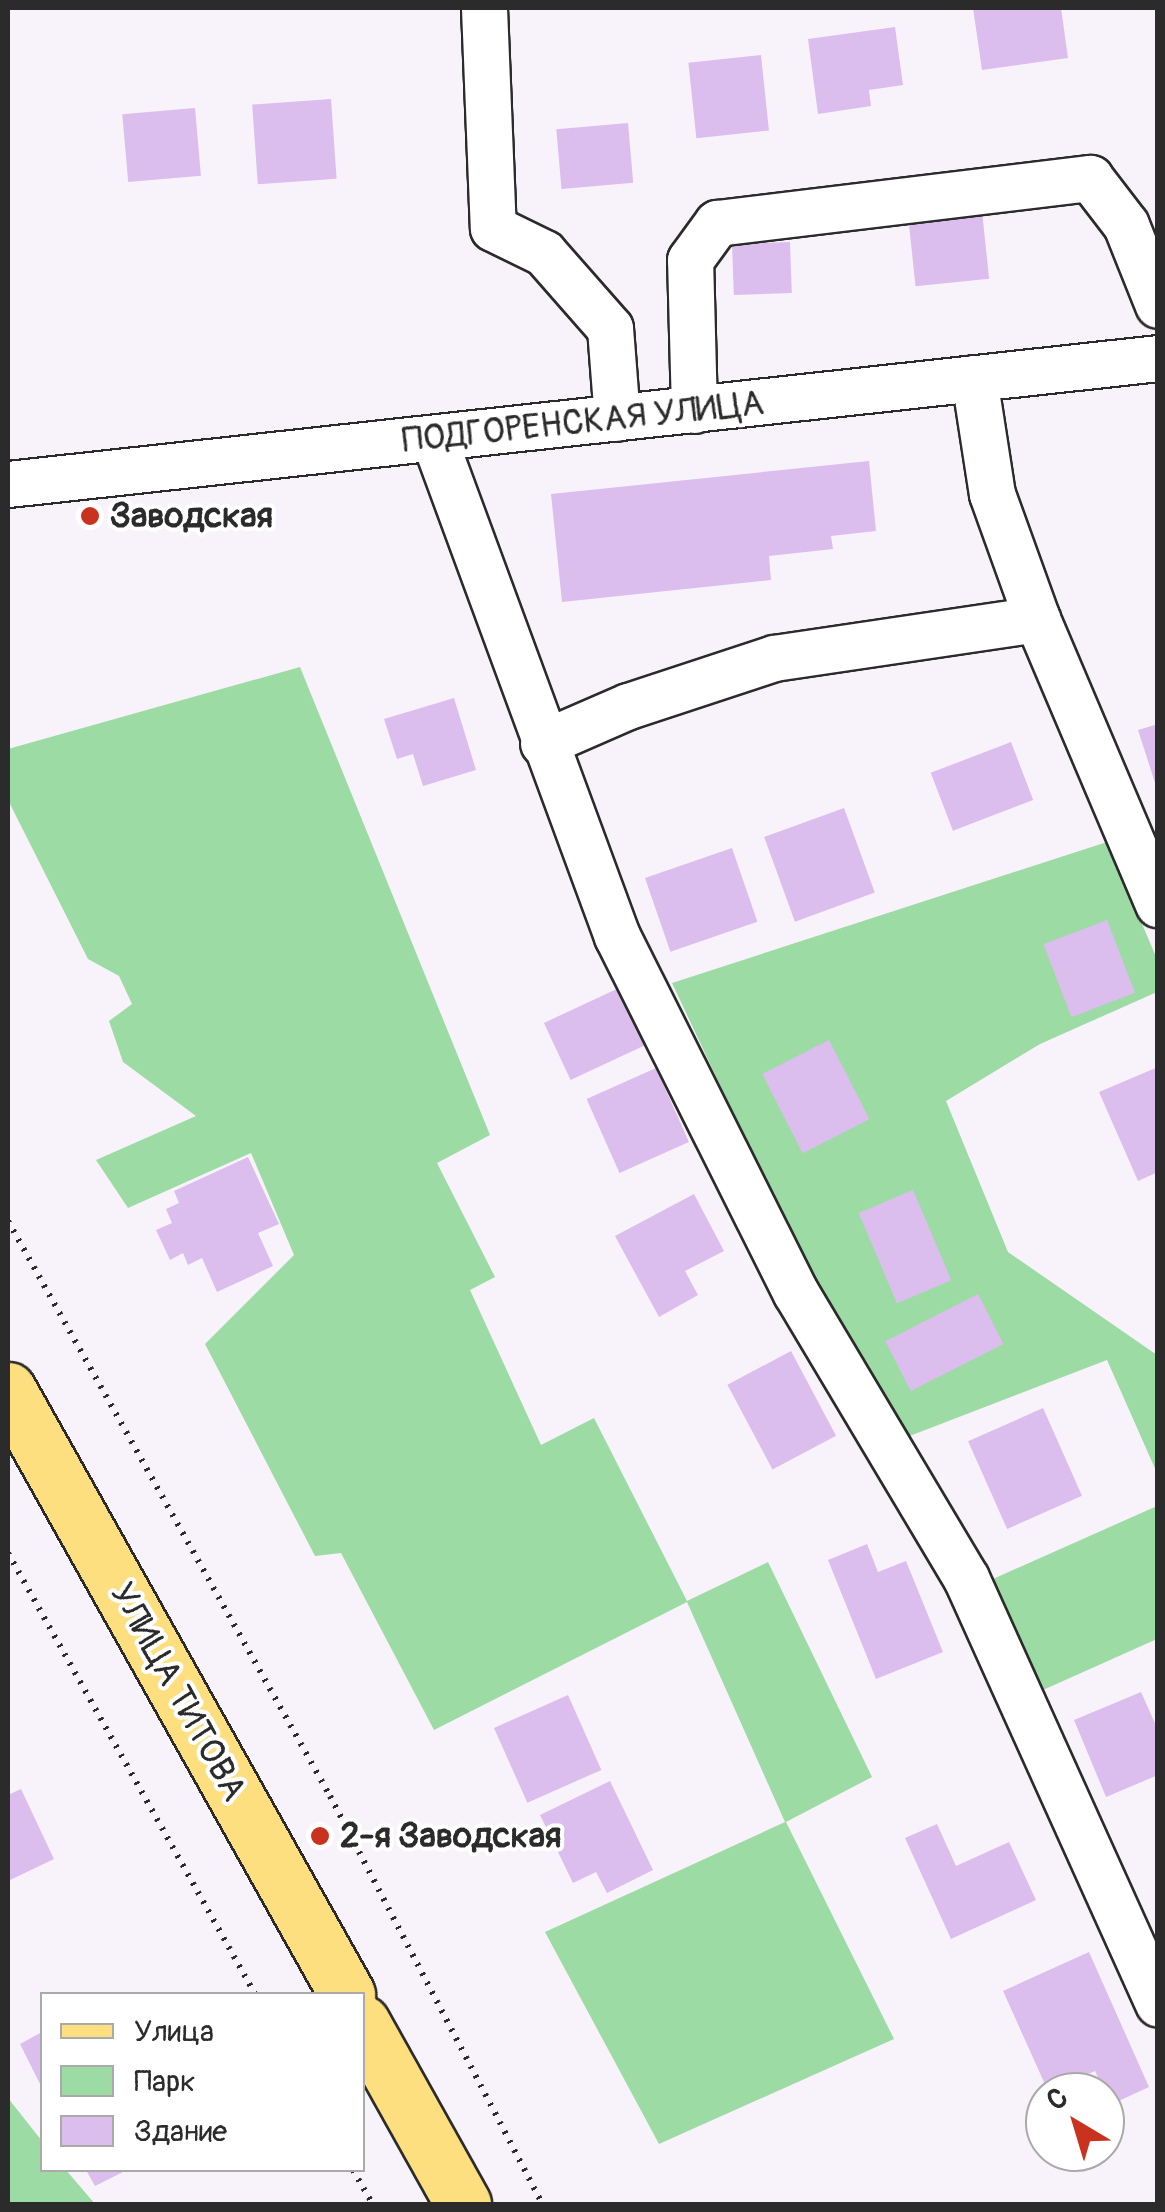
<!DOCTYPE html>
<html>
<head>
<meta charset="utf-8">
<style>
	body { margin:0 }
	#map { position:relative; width:1165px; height:2212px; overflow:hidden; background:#f8f2fb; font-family:Pangolin,sans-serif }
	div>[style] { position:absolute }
	.green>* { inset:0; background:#9ddba4 }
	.building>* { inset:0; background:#dbbeed; transform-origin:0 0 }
	.path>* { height:6px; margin-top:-3px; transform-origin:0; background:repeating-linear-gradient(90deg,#2b2b2b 0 2.5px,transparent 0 10.5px) }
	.roads { filter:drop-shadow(2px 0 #2b2b2b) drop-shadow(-2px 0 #2b2b2b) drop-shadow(0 2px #2b2b2b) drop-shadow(0 -2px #2b2b2b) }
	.minor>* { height:45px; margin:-22.5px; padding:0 22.5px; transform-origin:22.5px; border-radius:22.5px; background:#fff }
	.major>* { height:55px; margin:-27.5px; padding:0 27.5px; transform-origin:27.5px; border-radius:27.5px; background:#fddf80 }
	.dots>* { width:28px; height:28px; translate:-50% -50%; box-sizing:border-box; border:5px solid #fff; border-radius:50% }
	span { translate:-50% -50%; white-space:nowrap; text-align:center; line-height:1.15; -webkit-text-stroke:8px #fff; paint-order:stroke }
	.street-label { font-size:35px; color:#2b2b2b }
	.poi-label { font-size:35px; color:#2b2b2b; font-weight:700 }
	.left { translate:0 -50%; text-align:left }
	.frame { position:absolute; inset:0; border:10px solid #2b2b2b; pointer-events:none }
	.legend { position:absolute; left:40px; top:1992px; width:325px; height:180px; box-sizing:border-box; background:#fff; border:2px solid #aaa; margin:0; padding:12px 18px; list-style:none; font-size:30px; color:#2b2b2b }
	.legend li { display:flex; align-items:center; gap:20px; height:50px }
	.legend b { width:50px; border:2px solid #aaa }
	.north { position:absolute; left:1025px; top:2072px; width:100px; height:100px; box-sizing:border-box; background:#fff; border:2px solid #aaa; border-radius:50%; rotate:322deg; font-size:28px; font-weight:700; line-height:40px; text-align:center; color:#2b2b2b }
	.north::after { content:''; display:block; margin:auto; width:35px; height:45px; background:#c8321e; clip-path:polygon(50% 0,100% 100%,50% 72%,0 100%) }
</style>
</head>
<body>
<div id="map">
	<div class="green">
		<div style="clip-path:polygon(300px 667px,490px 1135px,437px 1163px,495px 1277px,470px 1290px,541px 1445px,594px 1418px,687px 1601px,768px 1562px,872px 1777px,786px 1822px,894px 2039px,659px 2144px,545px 1932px,785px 1822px,687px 1602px,434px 1730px,341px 1553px,315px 1556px,205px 1344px,294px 1255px,251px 1153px,128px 1208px,96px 1160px,196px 1116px,123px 1062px,109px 1021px,132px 1004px,119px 976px,88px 959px,8px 800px,8px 749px)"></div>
		<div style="clip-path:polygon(1107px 842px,1157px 959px,1157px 992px,1040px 1044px,946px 1101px,1008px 1252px,1157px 1355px,1157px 1473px,1107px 1360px,907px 1437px,833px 1325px,672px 983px)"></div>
		<div style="clip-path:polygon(1157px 1506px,1157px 1639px,1034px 1694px,984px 1583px)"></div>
		<div style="clip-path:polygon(8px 2098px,42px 2141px,42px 2170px,66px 2170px,95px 2204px,8px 2204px)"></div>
	</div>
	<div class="building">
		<div style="clip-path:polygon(973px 8px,1061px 8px,1068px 58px,982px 70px)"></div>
		<div style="clip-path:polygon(895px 27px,903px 85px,869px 90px,871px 106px,818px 114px,808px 39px)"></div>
		<div style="left:761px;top:55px;width:76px;height:73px;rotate:84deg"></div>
		<div style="left:331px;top:99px;width:80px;height:79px;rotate:86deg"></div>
		<div style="left:195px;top:108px;width:68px;height:73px;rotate:85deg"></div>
		<div style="left:628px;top:123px;width:60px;height:72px;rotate:85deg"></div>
		<div style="left:982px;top:211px;width:68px;height:74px;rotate:84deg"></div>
		<div style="left:790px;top:242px;width:51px;height:58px;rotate:88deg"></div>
		<div style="clip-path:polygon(869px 461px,876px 531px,831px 536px,833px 549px,769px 556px,771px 580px,562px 602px,551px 494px)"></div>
		<div style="clip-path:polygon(454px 698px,476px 770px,423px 786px,413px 754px,397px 759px,384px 719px)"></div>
		<div style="clip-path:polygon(1158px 724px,1158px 789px,1157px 789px,1138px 730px)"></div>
		<div style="left:1011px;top:742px;width:62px;height:86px;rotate:69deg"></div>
		<div style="left:844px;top:808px;width:90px;height:85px;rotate:70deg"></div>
		<div style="left:732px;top:848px;width:78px;height:92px;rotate:71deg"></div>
		<div style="left:1107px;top:920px;width:78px;height:68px;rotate:69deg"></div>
		<div style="left:621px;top:987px;width:63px;height:85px;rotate:65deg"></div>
		<div style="left:829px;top:1040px;width:89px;height:75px;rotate:63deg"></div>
		<div style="clip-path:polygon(1158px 1067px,1158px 1172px,1138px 1181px,1099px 1092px)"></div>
		<div style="left:656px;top:1068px;width:81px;height:76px;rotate:66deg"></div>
		<div style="clip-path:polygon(248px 1157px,279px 1224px,258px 1233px,273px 1266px,217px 1292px,202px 1258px,188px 1265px,183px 1253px,170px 1260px,156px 1230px,172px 1223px,166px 1209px,179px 1203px,174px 1191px)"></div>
		<div style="left:913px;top:1190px;width:98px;height:59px;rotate:67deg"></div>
		<div style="clip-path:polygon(694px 1194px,724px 1251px,685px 1271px,698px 1295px,659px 1317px,615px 1236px)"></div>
		<div style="left:978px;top:1294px;width:56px;height:104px;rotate:63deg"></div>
		<div style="left:791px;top:1351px;width:96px;height:72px;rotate:62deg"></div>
		<div style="left:1043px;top:1408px;width:96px;height:82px;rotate:66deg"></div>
		<div style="clip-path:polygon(867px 1544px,878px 1572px,906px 1561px,943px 1652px,876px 1679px,828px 1560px)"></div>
		<div style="clip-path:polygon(1141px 1692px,1158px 1730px,1158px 1775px,1106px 1797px,1074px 1720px)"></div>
		<div style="left:568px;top:1695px;width:82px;height:81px;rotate:66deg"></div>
		<div style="clip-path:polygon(610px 1781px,653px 1870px,607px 1893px,596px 1872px,573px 1883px,540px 1815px)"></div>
		<div style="clip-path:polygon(21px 1789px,54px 1859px,8px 1881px,8px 1795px)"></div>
		<div style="clip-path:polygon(937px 1824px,956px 1866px,1009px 1842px,1036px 1900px,951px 1939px,905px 1838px)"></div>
		<div style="clip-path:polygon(1089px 1952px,1149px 2087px,1110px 2105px,1095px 2071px,1048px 2091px,1003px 1991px)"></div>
		<div style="clip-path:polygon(42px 2032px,42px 2088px,20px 2044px)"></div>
		<div style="clip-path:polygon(86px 2170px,127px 2170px,95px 2186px)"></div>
	</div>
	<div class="path">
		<div style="left:8px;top:1221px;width:659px;rotate:60.75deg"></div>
		<div style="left:330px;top:1796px;width:460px;rotate:62.5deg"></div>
		<div style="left:8px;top:1553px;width:505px;rotate:60.75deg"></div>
		<div style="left:353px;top:2170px;width:39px;rotate:60deg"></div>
	</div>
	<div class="roads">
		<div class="minor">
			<div style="left:484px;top:8px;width:220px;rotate:87.7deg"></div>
			<div style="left:493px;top:228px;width:57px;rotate:26.1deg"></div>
			<div style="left:544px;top:253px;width:100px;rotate:48.7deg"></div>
			<div style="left:610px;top:328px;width:90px;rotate:85.6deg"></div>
			<div style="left:974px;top:378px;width:117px;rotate:81.2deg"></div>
			<div style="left:992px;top:494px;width:133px;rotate:70.2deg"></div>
			<div style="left:694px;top:410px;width:150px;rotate:-91.5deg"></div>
			<div style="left:690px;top:260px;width:46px;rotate:-53.9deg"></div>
			<div style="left:717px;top:223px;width:376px;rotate:-6.9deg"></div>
			<div style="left:1090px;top:178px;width:59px;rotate:52.5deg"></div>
			<div style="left:1126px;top:225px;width:86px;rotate:68.2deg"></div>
			<div style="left:434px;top:439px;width:530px;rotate:69.79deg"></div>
			<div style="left:617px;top:936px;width:399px;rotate:63.4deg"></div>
			<div style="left:796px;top:1293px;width:332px;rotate:59.2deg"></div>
			<div style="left:966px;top:1578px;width:467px;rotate:65.7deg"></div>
			<div style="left:8px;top:484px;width:1157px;rotate:-6.25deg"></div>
			<div style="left:543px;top:743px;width:93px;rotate:-23.5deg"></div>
			<div style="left:628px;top:706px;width:154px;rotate:-18.2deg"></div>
			<div style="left:774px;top:658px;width:266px;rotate:-8.4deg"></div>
			<div style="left:1037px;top:619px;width:310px;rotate:67deg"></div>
		</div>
		<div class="major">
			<div style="left:8px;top:1390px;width:693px;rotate:60.7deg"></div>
			<div style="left:362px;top:2023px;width:207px;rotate:60.8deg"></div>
		</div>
	</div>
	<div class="dots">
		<div style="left:90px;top:516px;background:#c8321e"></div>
		<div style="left:320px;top:1836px;background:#c8321e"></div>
	</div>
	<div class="street-label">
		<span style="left:583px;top:422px;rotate:-6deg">ПОДГОРЕНСКАЯ УЛИЦА</span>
		<span style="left:178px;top:1692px;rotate:61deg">УЛИЦА ТИТОВА</span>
	</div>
	<div class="poi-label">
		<span class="left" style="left:110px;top:516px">Заводская</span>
		<span class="left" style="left:340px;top:1836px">2-я Заводская</span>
	</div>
	<div class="frame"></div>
	<ul class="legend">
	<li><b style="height:12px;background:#fddf80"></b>Улица</li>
	<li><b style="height:28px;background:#9ddba4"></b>Парк</li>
	<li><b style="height:28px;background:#dbbeed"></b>Здание</li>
	</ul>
	<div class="north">С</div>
</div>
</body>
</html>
